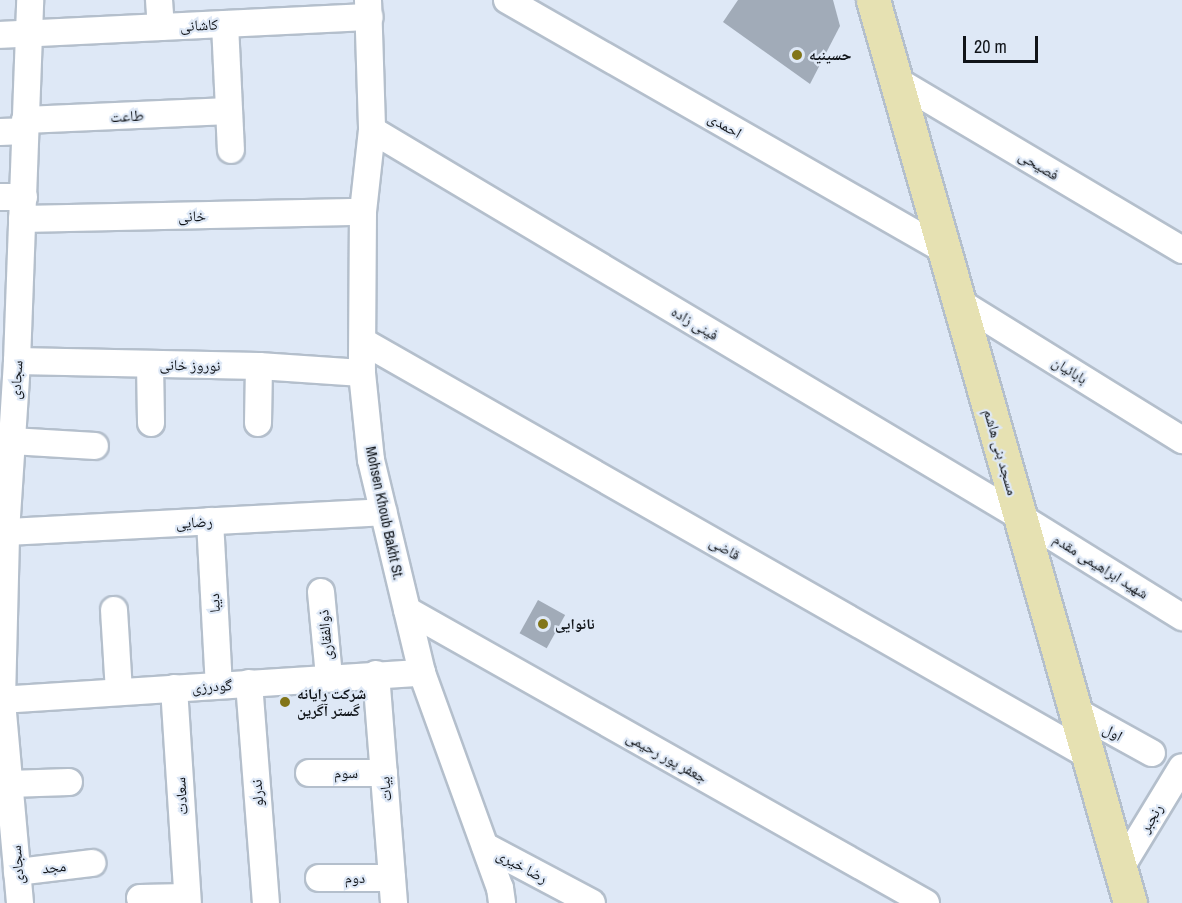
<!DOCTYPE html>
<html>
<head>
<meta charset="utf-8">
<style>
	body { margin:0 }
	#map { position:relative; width:1182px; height:903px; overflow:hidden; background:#dee8f6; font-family:"Archivo Narrow","Noto Naskh Arabic",sans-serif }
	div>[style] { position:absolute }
	.building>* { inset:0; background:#a1abb8; transform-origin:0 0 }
	.roads { filter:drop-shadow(2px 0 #b4bfcc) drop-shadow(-2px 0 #b4bfcc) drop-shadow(0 2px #b4bfcc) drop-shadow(0 -2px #b4bfcc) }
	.street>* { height:26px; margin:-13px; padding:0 13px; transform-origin:13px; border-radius:13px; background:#fff }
	.secondary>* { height:33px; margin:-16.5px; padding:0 16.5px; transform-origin:16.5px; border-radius:16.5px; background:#e6e1b2 }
	.dots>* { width:16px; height:16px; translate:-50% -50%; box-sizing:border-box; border:3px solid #dee8f6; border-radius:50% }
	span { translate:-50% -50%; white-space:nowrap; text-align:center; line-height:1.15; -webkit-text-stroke:4.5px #dee8f6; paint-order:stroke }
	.street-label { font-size:15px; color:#101419 }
	.poi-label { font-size:15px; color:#101419; font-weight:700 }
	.left { translate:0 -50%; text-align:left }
	.scale { position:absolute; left:963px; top:36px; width:75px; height:27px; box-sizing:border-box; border:3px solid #101419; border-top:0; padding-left:8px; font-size:18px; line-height:21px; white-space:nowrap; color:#101419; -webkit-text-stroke:4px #dee8f6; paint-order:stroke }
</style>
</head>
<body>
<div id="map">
	<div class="building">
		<div style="clip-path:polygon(738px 0,833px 0,840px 26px,810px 84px,723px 22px)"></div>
		<div style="left:538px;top:600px;width:31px;height:38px;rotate:29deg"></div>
	</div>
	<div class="roads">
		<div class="street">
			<div style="left:159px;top:0;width:27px;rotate:86deg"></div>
			<div style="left:368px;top:0;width:130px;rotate:88.2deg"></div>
			<div style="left:372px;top:130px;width:82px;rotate:96.3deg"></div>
			<div style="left:363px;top:212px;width:161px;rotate:90.4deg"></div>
			<div style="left:362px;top:373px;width:87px;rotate:84.1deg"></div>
			<div style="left:371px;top:460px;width:219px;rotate:76.5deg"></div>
			<div style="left:422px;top:673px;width:229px;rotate:70.1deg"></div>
			<div style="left:500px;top:888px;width:15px;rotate:82deg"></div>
			<div style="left:507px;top:0;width:503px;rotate:29.77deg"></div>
			<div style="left:225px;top:24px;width:126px;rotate:87.3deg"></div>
			<div style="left:0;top:35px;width:370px;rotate:-2.8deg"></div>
			<div style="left:896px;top:80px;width:333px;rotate:30.7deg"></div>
			<div style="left:25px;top:120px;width:204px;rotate:-2.5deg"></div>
			<div style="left:372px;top:130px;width:753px;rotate:30.82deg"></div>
			<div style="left:1019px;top:516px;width:192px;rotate:31.8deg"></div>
			<div style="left:0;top:132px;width:25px;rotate:-2deg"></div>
			<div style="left:0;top:197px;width:24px"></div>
			<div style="left:22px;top:219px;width:341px;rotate:-1.2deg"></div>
			<div style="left:958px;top:301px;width:264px;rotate:31.8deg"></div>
			<div style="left:364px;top:342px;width:831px;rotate:29.71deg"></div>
			<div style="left:17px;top:361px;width:242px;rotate:1.2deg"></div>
			<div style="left:259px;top:366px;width:103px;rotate:3.9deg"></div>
			<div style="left:150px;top:364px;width:59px;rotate:89deg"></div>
			<div style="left:258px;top:423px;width:57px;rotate:-89deg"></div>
			<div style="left:12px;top:441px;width:83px;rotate:3.4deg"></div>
			<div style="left:210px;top:521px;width:164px;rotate:86.9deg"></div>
			<div style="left:6px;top:532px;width:378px;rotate:-3deg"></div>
			<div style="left:321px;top:592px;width:85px;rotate:84.6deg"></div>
			<div style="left:114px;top:610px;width:82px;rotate:86.5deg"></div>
			<div style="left:407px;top:610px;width:596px;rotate:29.45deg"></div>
			<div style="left:376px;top:674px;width:230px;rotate:85.5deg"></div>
			<div style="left:249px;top:683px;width:221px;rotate:85.6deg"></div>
			<div style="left:174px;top:688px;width:215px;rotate:86.3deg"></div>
			<div style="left:0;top:700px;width:423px;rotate:-3.7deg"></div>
			<div style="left:1074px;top:710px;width:89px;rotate:28.9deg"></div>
			<div style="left:309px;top:773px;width:75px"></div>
			<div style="left:9px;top:784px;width:60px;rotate:-1.9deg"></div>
			<div style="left:485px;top:846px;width:121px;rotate:28deg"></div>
			<div style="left:1120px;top:869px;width:119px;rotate:-58.7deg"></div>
			<div style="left:17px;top:872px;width:76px;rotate:-6.8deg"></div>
			<div style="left:319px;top:878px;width:73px"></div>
			<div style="left:140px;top:898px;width:47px;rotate:-1.2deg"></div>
			<div style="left:20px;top:903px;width:204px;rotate:-95.1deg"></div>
			<div style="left:2px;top:700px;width:168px;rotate:-88.6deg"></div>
			<div style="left:6px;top:532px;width:171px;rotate:-86.3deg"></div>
			<div style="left:17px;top:361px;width:361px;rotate:-87.9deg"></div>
		</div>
		<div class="secondary">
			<div style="left:873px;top:0;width:939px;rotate:74.11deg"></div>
		</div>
	</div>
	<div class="dots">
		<div style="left:797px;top:55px;background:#827518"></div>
		<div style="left:543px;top:624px;background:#827518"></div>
		<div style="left:285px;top:702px;background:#827518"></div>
	</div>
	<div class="street-label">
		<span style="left:199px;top:25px;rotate:-3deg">کاشانی</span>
		<span style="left:127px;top:116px;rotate:-3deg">طاعت</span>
		<span style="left:725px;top:125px;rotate:30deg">احمدی</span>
		<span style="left:1039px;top:165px;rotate:31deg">فصیحی</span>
		<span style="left:192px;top:216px;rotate:-1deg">خانی</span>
		<span style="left:695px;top:323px;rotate:31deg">فینی زاده</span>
		<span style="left:190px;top:365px;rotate:1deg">نوروز خانی</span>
		<span style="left:1070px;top:370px;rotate:32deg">بابائیان</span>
		<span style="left:16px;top:380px;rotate:-87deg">سجادی</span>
		<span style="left:1001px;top:452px;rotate:74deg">مسجد بنی هاشم</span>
		<span style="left:385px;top:513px;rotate:78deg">Mohsen Khoub Bakht St.</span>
		<span style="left:194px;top:522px;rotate:-3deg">رضایی</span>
		<span style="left:725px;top:548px;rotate:30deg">قاضی</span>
		<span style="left:1101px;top:566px;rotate:32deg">شهید ابراهیمی مقدم</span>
		<span style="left:214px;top:603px;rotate:-93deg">دیبا</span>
		<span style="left:325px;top:635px;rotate:-95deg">ذوالفقاری</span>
		<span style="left:212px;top:686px;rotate:-4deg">گودرزی</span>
		<span style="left:1113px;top:732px;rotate:29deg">اول</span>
		<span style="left:667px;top:757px;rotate:29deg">جعفر پور رحیمی</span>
		<span style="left:346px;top:773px">سوم</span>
		<span style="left:385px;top:789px;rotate:-95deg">بیات</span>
		<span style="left:257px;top:793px;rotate:-94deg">ندرلو</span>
		<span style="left:181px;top:796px;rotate:-94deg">سعادت</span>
		<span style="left:1151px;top:818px;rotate:-59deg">رنجبر</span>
		<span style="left:17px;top:865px;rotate:-95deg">سجادی</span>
		<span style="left:522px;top:866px;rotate:28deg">رضا خیری</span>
		<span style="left:54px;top:867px;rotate:-6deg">مجد</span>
		<span style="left:355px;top:878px">دوم</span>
	</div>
	<div class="poi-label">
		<span class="left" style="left:809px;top:55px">حسینیه</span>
		<span class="left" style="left:555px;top:624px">نانوایی</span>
		<span class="left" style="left:297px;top:702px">شرکت رایانه<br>گستر آگرین</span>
	</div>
	<div class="scale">20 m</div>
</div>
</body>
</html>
